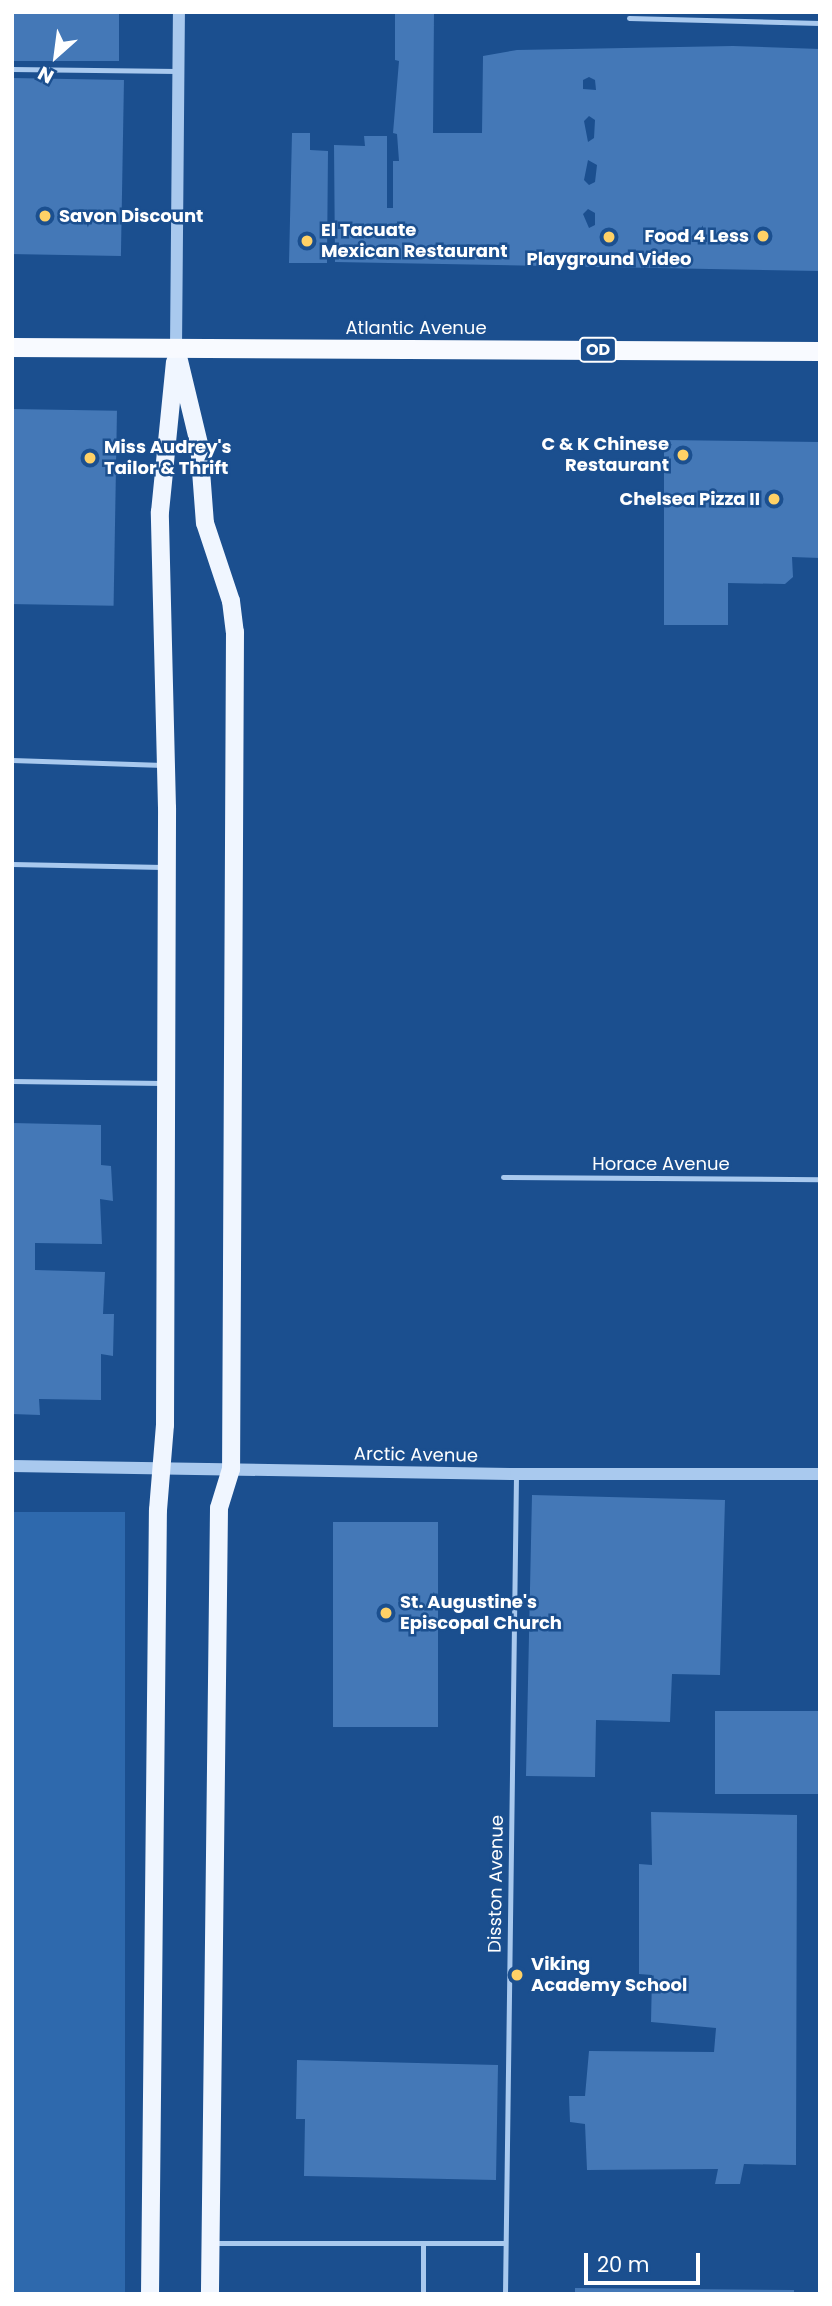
<!DOCTYPE html>
<html>
<head>
<meta charset="utf-8">
<style>
	body { margin:0 }
	#map { position:relative; width:832px; height:2306px; overflow:hidden; background:#1b4f8f; font-family:Poppins,sans-serif }
	div>[style] { position:absolute }
	.green>* { inset:0; background:#2e69ad; transform-origin:0 0 }
	.building>* { inset:0; background:#4478b7; transform-origin:0 0 }
	.service>* { height:5px; margin:-2.5px; padding:0 2.5px; transform-origin:2.5px; border-radius:2.5px; background:#a9c9ee }
	.tertiary>* { height:12px; margin:-6px; padding:0 6px; transform-origin:6px; border-radius:6px; background:#a9c9ee }
	.primary>* { height:18px; margin:-9px; padding:0 9px; transform-origin:9px; border-radius:9px; background:#f0f6ff }
	.trunk>* { height:19px; margin:-9.5px; padding:0 9.5px; transform-origin:9.5px; border-radius:9.5px; background:#f8faff }
	.dots>* { width:19px; height:19px; translate:-50% -50%; box-sizing:border-box; border:4px solid #1b4f8f; border-radius:50% }
	span { translate:-50% -50%; white-space:nowrap; text-align:center; line-height:1.15; -webkit-text-stroke:5px #1b4f8f; paint-order:stroke }
	.shield-label span { padding:2px 5px; background:#1b4f8f; border:2px solid; border-radius:5px; -webkit-text-stroke-width:0 }
	.shield-label { font-size:16px; color:#fff; font-weight:700 }
	.poi-label { font-size:18px; color:#fff; font-weight:700 }
	.left { translate:0 -50%; text-align:left }
	.right { translate:-100% -50%; text-align:right }
	.street-label { font-size:18px; color:#fff }
	.frame { position:absolute; inset:0; border:14px solid #fff; pointer-events:none }
	.north { position:absolute; left:21px; top:21px; width:70px; height:70px; -webkit-text-stroke:5px #1b4f8f; paint-order:stroke; rotate:208deg; font-size:19px; font-weight:700; line-height:28px; text-align:center; color:#fff }
	.north::after { content:''; display:block; margin:auto; width:24px; height:32px; background:#fff; clip-path:polygon(50% 0,100% 100%,50% 72%,0 100%) }
	.scale { position:absolute; left:584px; top:2253px; width:116px; height:32px; box-sizing:border-box; border:4px solid #fff; border-top:0; padding-left:9px; font-size:21px; line-height:24px; white-space:nowrap; color:#fff; -webkit-text-stroke:5px #1b4f8f; paint-order:stroke }
</style>
</head>
<body>
<div id="map">
	<div class="green">
		<div style="left:12px;top:1512px;width:113px;height:782px"></div>
	</div>
	<div class="building">
		<div style="left:12px;top:12px;width:107px;height:49px"></div>
		<div style="clip-path:polygon(evenodd,395px 12px,434px 12px,433px 133px,482px 133px,483px 56px,517px 50px,733px 46px,820px 49px,820px 271px,335px 262px,334px 145px,365px 146px,364px 136px,387px 136px,387px 208px,393px 208px,393px 161px,399px 161px,397px 134px,393px 133px,399px 61px,395px 60px,395px 12px,589px 77px,595px 80px,596px 90px,583px 89px,583px 80px,589px 77px,395px 12px,589px 116px,595px 120px,594px 138px,588px 142px,584px 121px,589px 116px,395px 12px,588px 160px,597px 165px,595px 182px,589px 185px,584px 180px,588px 160px,395px 12px,588px 209px,595px 213px,595px 225px,589px 228px,583px 214px,588px 209px)"></div>
		<div style="left:12px;top:78px;width:112px;height:176px;rotate:1deg"></div>
		<div style="clip-path:polygon(292px 133px,310px 133px,310px 150px,328px 151px,327px 263px,289px 263px)"></div>
		<div style="left:12px;top:409px;width:105px;height:195px;rotate:1deg"></div>
		<div style="clip-path:polygon(664px 440px,820px 442px,820px 558px,792px 557px,793px 577px,785px 584px,728px 583px,728px 625px,664px 625px)"></div>
		<div style="clip-path:polygon(12px 1123px,101px 1125px,101px 1165px,111px 1166px,113px 1201px,100px 1199px,102px 1244px,35px 1243px,35px 1270px,105px 1272px,103px 1314px,114px 1314px,113px 1356px,101px 1354px,101px 1400px,39px 1399px,40px 1415px,12px 1414px)"></div>
		<div style="clip-path:polygon(532px 1495px,725px 1500px,720px 1675px,672px 1674px,670px 1722px,596px 1720px,595px 1777px,526px 1776px)"></div>
		<div style="left:438px;top:1522px;width:205px;height:105px;rotate:90deg"></div>
		<div style="left:715px;top:1711px;width:105px;height:83px"></div>
		<div style="clip-path:polygon(651px 1812px,797px 1815px,796px 2165px,744px 2164px,740px 2184px,715px 2184px,718px 2169px,587px 2170px,585px 2124px,570px 2122px,569px 2096px,585px 2096px,589px 2051px,714px 2052px,716px 2028px,651px 2022px,652px 1975px,639px 1974px,639px 1864px,652px 1865px)"></div>
		<div style="clip-path:polygon(297px 2060px,498px 2065px,496px 2180px,304px 2176px,305px 2119px,296px 2119px)"></div>
		<div style="clip-path:polygon(575px 2288px,794px 2290px,794px 2294px,575px 2294px)"></div>
	</div>
	<div class="service">
		<div style="left:629px;top:18px;width:191px;rotate:1.5deg"></div>
		<div style="left:12px;top:69px;width:165px;rotate:0.7deg"></div>
		<div style="left:12px;top:760px;width:151px;rotate:1.9deg"></div>
		<div style="left:12px;top:864px;width:151px;rotate:1.1deg"></div>
		<div style="left:12px;top:1081px;width:151px;rotate:0.8deg"></div>
		<div style="left:503px;top:1177px;width:317px;rotate:0.4deg"></div>
		<div style="left:214px;top:2243px;width:291px"></div>
		<div style="left:423px;top:2294px;width:51px;rotate:-90deg"></div>
		<div style="left:505px;top:2294px;width:820px;rotate:-89.23deg"></div>
	</div>
	<div class="tertiary">
		<div style="left:176px;top:348px;width:336px;rotate:-89.5deg"></div>
		<div style="left:12px;top:1466px;width:504px;rotate:0.91deg"></div>
		<div style="left:516px;top:1474px;width:304px"></div>
	</div>
	<div class="primary">
		<div style="left:176px;top:348px;width:99px;rotate:76.5deg"></div>
		<div style="left:199px;top:444px;width:79px;rotate:85.7deg"></div>
		<div style="left:205px;top:523px;width:82px;rotate:71.6deg"></div>
		<div style="left:231px;top:601px;width:31px;rotate:83deg"></div>
		<div style="left:235px;top:632px;width:837px;rotate:90.27deg"></div>
		<div style="left:231px;top:1469px;width:41px;rotate:107.1deg"></div>
		<div style="left:219px;top:1508px;width:786px;rotate:90.66deg"></div>
		<div style="left:150px;top:2294px;width:784px;rotate:-89.42deg"></div>
		<div style="left:158px;top:1510px;width:85px;rotate:-85.3deg"></div>
		<div style="left:165px;top:1425px;width:617px;rotate:-89.81deg"></div>
		<div style="left:167px;top:808px;width:296px;rotate:-91.4deg"></div>
		<div style="left:160px;top:512px;width:151px;rotate:-84.3deg"></div>
	</div>
	<div class="trunk">
		<div style="left:12px;top:347px;width:808px;rotate:0.28deg"></div>
	</div>
	<div class="dots">
		<div style="left:45px;top:216px;background:#ffd166"></div>
		<div style="left:763px;top:236px;background:#ffd166"></div>
		<div style="left:609px;top:237px;background:#ffd166"></div>
		<div style="left:307px;top:241px;background:#ffd166"></div>
		<div style="left:683px;top:455px;background:#ffd166"></div>
		<div style="left:90px;top:458px;background:#ffd166"></div>
		<div style="left:774px;top:499px;background:#ffd166"></div>
		<div style="left:386px;top:1613px;background:#ffd166"></div>
		<div style="left:517px;top:1975px;background:#ffd166"></div>
	</div>
	<div class="shield-label">
		<span style="left:598px;top:350px">OD</span>
	</div>
	<div class="poi-label">
		<span class="left" style="left:59px;top:216px">Savon Discount</span>
		<span class="left" style="left:321px;top:241px">El Tacuate<br>Mexican Restaurant</span>
		<span class="right" style="left:749px;top:236px">Food 4 Less</span>
		<span style="left:609px;top:259px">Playground Video</span>
		<span class="right" style="left:669px;top:455px">C &amp; K Chinese<br>Restaurant</span>
		<span class="left" style="left:104px;top:458px">Miss Audrey's<br>Tailor &amp; Thrift</span>
		<span class="right" style="left:760px;top:499px">Chelsea Pizza II</span>
		<span class="left" style="left:400px;top:1613px">St. Augustine's<br>Episcopal Church</span>
		<span class="left" style="left:531px;top:1975px">Viking<br>Academy School</span>
	</div>
	<div class="street-label">
		<span style="left:416px;top:328px">Atlantic Avenue</span>
		<span style="left:661px;top:1164px">Horace Avenue</span>
		<span style="left:416px;top:1455px;rotate:1deg">Arctic Avenue</span>
		<span style="left:496px;top:1884px;rotate:-89deg">Disston Avenue</span>
	</div>
	<div class="frame"></div>
	<div class="north">N</div>
	<div class="scale">20 m</div>
</div>
</body>
</html>
